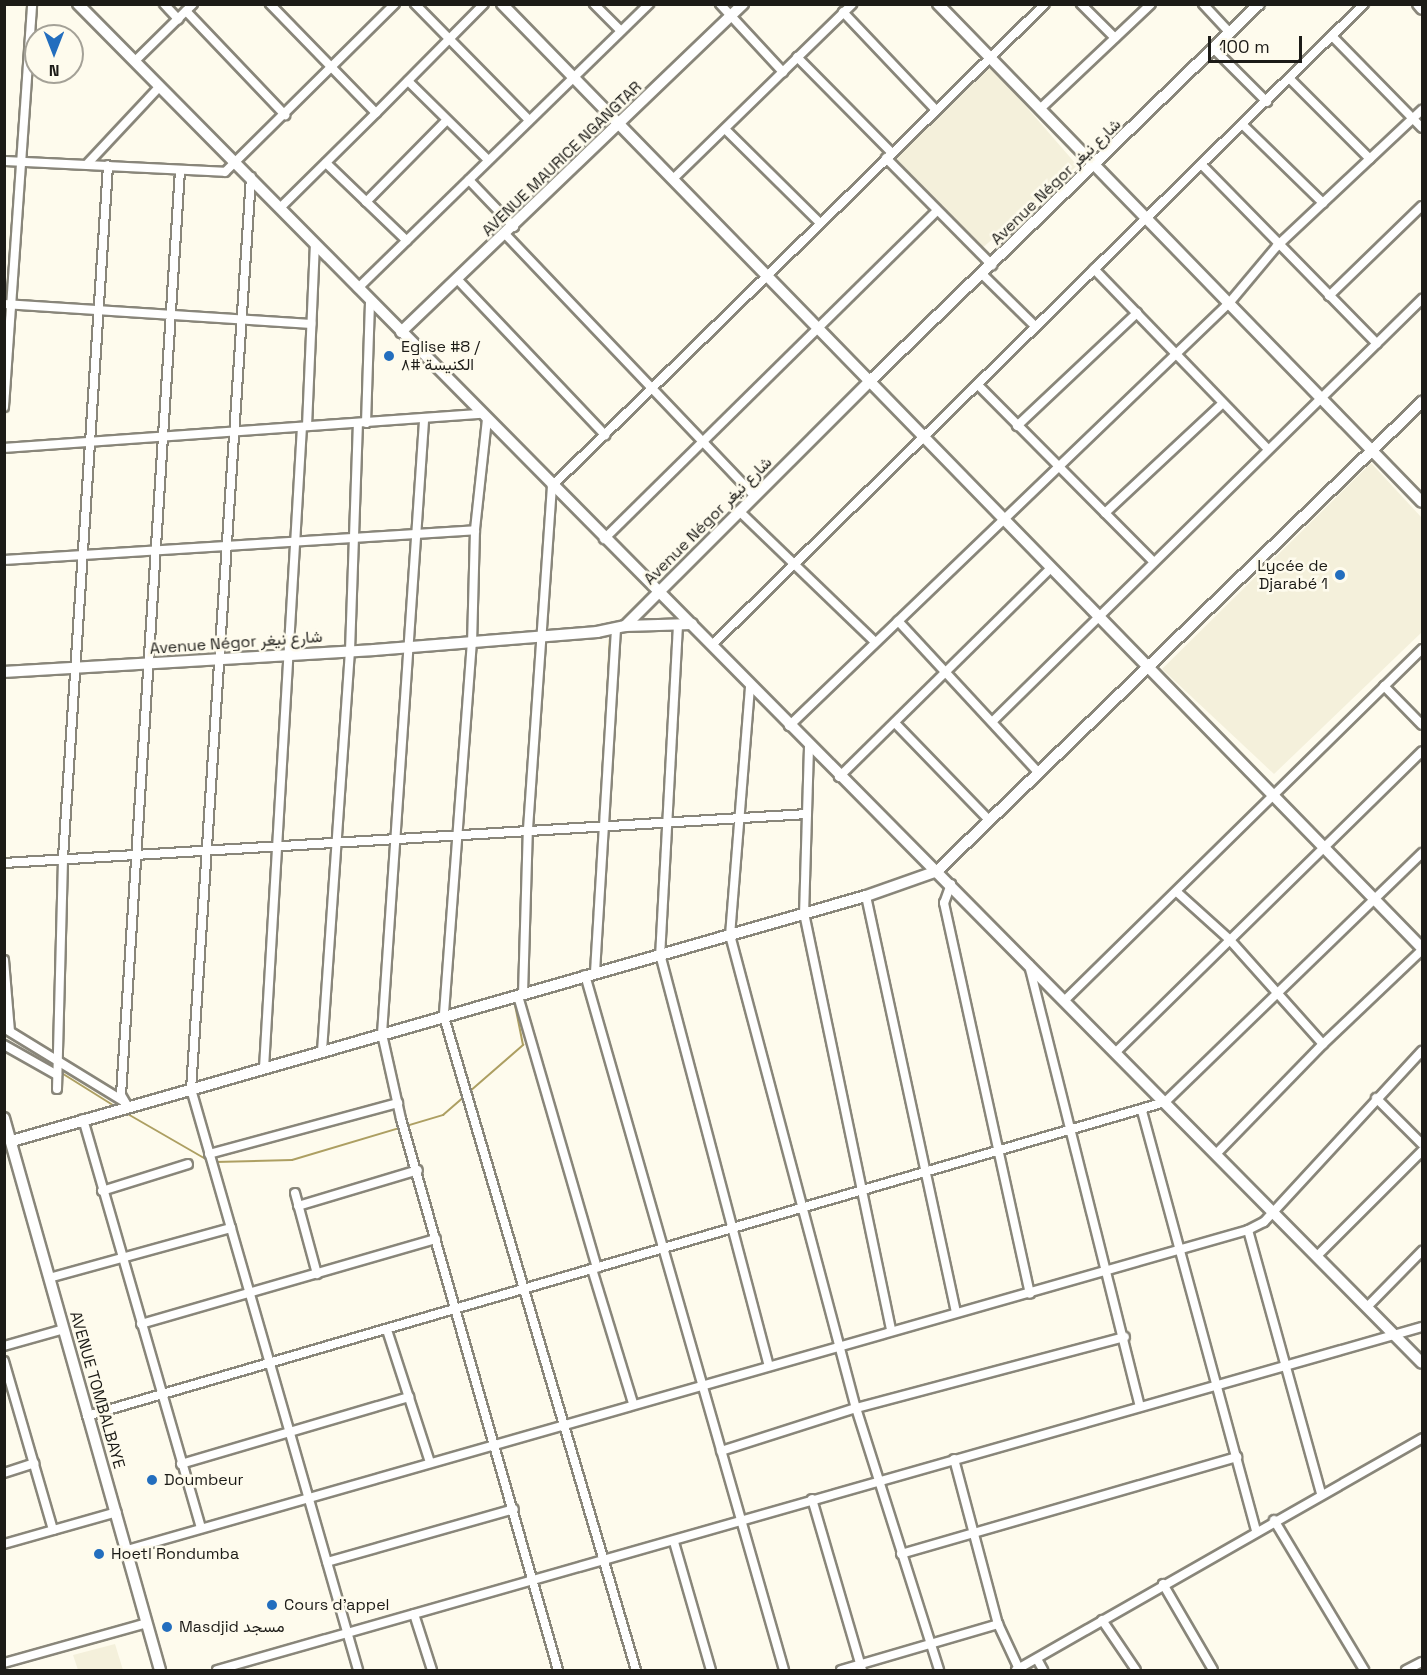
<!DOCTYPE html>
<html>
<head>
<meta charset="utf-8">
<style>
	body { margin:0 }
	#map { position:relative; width:1427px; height:1675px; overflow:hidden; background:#fefbed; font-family:"Space Grotesk",Vazirmatn,sans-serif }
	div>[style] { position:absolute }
	.built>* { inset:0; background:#f4f0db; transform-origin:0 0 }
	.stream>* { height:2px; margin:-1px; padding:0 1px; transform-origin:1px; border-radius:1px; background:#ad9f62 }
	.roads { filter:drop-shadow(2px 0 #89867a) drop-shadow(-2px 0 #89867a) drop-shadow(0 2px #89867a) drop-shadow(0 -2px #89867a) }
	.street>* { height:8px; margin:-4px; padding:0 4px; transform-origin:4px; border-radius:4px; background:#fff }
	.secondary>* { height:10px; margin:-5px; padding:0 5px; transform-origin:5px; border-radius:5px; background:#fff }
	.dots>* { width:16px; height:16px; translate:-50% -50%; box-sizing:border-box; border:3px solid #fefbed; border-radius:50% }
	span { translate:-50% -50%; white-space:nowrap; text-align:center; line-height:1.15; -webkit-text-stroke:5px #fefbed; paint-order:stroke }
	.street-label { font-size:16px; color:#1c1b17 }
	.poi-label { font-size:16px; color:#1c1b17 }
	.left { translate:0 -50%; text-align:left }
	.right { translate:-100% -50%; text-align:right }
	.frame { position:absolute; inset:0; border:6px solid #1c1b17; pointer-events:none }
	.north { position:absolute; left:24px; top:24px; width:60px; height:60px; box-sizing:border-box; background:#fefbed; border:2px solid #a4a197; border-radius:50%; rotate:180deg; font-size:16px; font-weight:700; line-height:24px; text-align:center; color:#1c1b17 }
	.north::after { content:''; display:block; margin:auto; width:21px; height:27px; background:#236ebe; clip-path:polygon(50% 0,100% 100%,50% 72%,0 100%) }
	.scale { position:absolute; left:1208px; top:36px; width:94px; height:27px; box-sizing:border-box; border:3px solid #1c1b17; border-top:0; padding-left:8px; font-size:18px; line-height:21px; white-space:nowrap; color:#1c1b17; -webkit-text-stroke:4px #fefbed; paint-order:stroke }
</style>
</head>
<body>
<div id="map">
	<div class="built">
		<div style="left:990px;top:65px;width:133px;height:132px;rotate:49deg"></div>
		<div style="clip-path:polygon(1371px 463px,1422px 518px,1422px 632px,1274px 774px,1162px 669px)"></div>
		<div style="clip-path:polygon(115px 1644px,123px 1670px,78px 1670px,73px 1655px)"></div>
	</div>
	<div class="stream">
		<div style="left:599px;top:853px;width:214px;rotate:-87.1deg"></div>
		<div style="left:60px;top:1072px;width:66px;rotate:32deg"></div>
		<div style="left:469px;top:1092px;width:72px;rotate:-41deg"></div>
		<div style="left:523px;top:1045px;width:46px;rotate:-101.3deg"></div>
		<div style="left:126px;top:1113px;width:96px;rotate:30deg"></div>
		<div style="left:215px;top:1162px;width:77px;rotate:-1.5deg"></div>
		<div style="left:292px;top:1160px;width:158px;rotate:-16.6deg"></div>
		<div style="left:443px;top:1115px;width:29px;rotate:-41deg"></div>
	</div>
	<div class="roads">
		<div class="street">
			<div style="left:164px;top:4px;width:21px;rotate:47deg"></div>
			<div style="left:270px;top:4px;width:152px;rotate:45.8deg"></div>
			<div style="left:376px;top:113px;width:135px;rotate:135.3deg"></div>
			<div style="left:415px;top:4px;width:161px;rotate:45.5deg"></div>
			<div style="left:594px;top:4px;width:38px;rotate:45deg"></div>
			<div style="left:720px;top:4px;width:93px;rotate:47.2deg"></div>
			<div style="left:1081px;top:4px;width:48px;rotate:45deg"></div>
			<div style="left:1203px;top:4px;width:40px;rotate:47deg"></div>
			<div style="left:186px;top:11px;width:144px;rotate:46.4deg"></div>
			<div style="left:843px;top:12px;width:134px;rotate:46.5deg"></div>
			<div style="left:1333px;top:37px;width:127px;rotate:45.6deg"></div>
			<div style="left:1214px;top:49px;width:75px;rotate:45deg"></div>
			<div style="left:797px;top:57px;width:135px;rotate:45.3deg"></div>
			<div style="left:135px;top:61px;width:81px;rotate:-44.5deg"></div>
			<div style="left:1290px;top:79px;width:113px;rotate:45deg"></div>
			<div style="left:408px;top:81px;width:112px;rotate:44.6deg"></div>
			<div style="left:1041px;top:108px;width:151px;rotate:-43.4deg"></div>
			<div style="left:376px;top:113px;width:153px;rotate:-45.3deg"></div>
			<div style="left:1243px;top:125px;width:112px;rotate:44.3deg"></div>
			<div style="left:725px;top:129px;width:134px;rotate:44.7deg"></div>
			<div style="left:886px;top:158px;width:151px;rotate:45.3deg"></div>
			<div style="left:4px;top:161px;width:221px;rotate:2.8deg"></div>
			<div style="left:225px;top:172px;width:239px;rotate:-44.7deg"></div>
			<div style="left:88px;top:163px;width:105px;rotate:-46.9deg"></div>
			<div style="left:326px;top:163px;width:112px;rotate:43.9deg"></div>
			<div style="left:1202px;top:165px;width:250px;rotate:45.6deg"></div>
			<div style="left:251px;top:177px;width:914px;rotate:93.76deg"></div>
			<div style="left:191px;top:1089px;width:605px;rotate:73.96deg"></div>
			<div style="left:674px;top:178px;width:249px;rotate:-44.3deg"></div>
			<div style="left:469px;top:180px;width:65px;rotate:46.2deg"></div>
			<div style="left:366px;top:202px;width:115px;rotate:-45.4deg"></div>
			<div style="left:506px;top:235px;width:359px;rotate:46.4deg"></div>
			<div style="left:1094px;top:269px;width:250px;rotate:46deg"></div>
			<div style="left:982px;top:274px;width:74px;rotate:44.5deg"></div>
			<div style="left:458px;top:280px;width:214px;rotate:46.5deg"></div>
			<div style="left:358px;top:288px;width:407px;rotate:-44.3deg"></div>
			<div style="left:1329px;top:296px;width:129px;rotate:-44.1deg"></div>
			<div style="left:4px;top:304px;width:308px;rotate:3.7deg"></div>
			<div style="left:978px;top:385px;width:247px;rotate:45.2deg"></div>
			<div style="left:4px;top:407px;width:404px;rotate:-86deg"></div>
			<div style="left:487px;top:419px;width:112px;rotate:96.2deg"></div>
			<div style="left:475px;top:530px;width:111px;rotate:91.5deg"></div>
			<div style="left:472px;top:641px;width:377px;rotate:94.3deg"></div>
			<div style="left:444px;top:1017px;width:681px;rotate:73.62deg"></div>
			<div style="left:424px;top:421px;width:614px;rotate:93.92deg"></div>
			<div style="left:382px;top:1034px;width:87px;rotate:77.4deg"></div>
			<div style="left:401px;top:1119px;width:573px;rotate:74.1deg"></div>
			<div style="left:366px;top:423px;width:121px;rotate:-88.1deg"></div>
			<div style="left:307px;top:426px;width:182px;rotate:-87.5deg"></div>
			<div style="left:1017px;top:426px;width:165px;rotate:-43.3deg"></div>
			<div style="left:4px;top:448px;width:478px;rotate:-4.1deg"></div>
			<div style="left:739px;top:511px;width:189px;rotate:43.9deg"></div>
			<div style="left:1105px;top:513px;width:161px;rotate:-43deg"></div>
			<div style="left:604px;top:539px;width:467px;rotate:-44.6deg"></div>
			<div style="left:4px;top:560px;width:472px;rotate:-3.6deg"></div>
			<div style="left:898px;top:621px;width:206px;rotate:47.2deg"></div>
			<div style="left:678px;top:625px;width:329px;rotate:93.1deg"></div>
			<div style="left:660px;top:954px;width:426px;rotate:75.2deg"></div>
			<div style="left:712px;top:645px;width:914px;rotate:-44.51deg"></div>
			<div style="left:1384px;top:686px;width:54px;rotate:45.7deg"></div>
			<div style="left:750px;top:687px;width:249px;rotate:94.6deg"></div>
			<div style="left:730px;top:935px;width:489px;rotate:75.1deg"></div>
			<div style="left:856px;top:1408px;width:275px;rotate:72.4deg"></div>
			<div style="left:993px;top:721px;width:602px;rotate:-44.53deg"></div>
			<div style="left:895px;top:723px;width:135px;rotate:45.9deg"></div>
			<div style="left:789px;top:726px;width:612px;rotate:-43.87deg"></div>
			<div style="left:1230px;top:302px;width:73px;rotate:-50deg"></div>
			<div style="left:1277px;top:246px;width:199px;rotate:-43.2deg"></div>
			<div style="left:809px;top:747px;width:166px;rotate:91.7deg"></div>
			<div style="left:804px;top:913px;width:425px;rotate:78.2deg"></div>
			<div style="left:839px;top:777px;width:298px;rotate:-44.6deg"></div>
			<div style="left:4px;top:863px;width:804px;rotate:-3.49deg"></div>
			<div style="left:951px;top:884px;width:20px;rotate:110deg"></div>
			<div style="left:944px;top:903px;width:400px;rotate:77.6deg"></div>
			<div style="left:1178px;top:893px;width:69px;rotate:42deg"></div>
			<div style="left:1229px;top:939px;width:141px;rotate:48.2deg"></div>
			<div style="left:866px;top:896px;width:426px;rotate:77.8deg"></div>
			<div style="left:4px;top:960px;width:71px;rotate:85.2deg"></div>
			<div style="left:1029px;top:965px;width:455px;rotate:75.9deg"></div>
			<div style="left:595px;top:972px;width:344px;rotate:-86.5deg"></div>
			<div style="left:585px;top:975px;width:723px;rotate:74.02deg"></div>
			<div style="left:523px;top:994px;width:165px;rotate:-88.3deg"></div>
			<div style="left:528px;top:829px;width:344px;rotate:-86deg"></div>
			<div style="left:552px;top:486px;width:689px;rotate:-44.35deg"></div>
			<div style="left:518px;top:996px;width:283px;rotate:73.8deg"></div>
			<div style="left:1066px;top:999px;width:499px;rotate:-44.5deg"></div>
			<div style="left:4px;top:1028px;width:140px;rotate:31.5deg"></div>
			<div style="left:4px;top:1045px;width:61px;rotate:29.5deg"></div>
			<div style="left:1118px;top:1050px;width:426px;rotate:-44.5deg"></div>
			<div style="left:322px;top:1051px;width:401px;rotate:-86deg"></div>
			<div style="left:350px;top:651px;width:228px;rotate:-88deg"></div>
			<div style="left:264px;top:1068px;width:642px;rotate:-86.61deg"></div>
			<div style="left:57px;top:1089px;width:231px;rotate:-88.5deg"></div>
			<div style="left:63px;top:858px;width:694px;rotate:-86.28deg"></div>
			<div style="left:1376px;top:1098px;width:65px;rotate:45deg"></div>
			<div style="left:128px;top:1107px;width:14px;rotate:-120deg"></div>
			<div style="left:121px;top:1095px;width:927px;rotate:-86.35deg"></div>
			<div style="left:1142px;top:1111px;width:434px;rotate:74.8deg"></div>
			<div style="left:83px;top:1119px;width:425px;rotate:73.9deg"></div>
			<div style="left:1217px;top:1153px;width:152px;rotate:-45.8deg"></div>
			<div style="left:1323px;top:1044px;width:137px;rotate:-43.5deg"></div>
			<div style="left:209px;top:1154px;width:196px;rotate:-15.1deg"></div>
			<div style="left:102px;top:1191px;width:90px;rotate:-17.4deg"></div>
			<div style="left:295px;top:1193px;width:84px;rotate:74.8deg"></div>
			<div style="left:298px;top:1206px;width:125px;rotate:-16.7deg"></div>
			<div style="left:1248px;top:1230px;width:273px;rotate:74.5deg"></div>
			<div style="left:1317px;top:1256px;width:148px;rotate:-45deg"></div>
			<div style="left:592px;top:1269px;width:140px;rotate:73deg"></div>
			<div style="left:49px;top:1278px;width:189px;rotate:-15.4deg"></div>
			<div style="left:1369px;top:1305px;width:76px;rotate:-45.5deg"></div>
			<div style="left:141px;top:1324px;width:307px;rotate:-16.1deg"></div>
			<div style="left:387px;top:1330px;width:139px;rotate:72deg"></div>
			<div style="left:4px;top:1346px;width:62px;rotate:-15.8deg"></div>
			<div style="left:4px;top:1361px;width:176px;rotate:73.8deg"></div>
			<div style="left:87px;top:1416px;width:1123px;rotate:-16.24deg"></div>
			<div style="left:1165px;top:1102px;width:358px;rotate:-44.1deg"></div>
			<div style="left:721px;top:1451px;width:142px;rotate:-17.7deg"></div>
			<div style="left:856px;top:1408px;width:278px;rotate:-14.8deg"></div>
			<div style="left:954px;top:1459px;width:171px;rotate:75.1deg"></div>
			<div style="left:181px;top:1464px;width:238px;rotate:-16.4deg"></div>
			<div style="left:4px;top:1473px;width:32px;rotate:-18deg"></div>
			<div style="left:812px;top:1499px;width:178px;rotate:73.7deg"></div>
			<div style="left:1274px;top:1520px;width:175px;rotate:59deg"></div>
			<div style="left:674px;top:1542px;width:133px;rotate:73.9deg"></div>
			<div style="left:4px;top:1544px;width:117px;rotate:-15.8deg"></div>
			<div style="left:127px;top:1550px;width:1166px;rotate:-15.93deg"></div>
			<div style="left:1248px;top:1230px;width:18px;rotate:-27deg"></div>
			<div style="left:1264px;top:1222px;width:233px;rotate:-47.3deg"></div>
			<div style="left:901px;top:1554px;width:350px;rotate:-16.1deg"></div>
			<div style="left:327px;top:1562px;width:194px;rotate:-15.8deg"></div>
			<div style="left:1163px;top:1584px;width:99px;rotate:59.8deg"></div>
			<div style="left:414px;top:1614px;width:59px;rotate:72.2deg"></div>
			<div style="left:1102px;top:1620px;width:60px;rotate:55.8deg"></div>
			<div style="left:1037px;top:1659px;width:13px;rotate:61deg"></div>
			<div style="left:4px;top:1663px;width:148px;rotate:-15.6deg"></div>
			<div style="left:217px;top:1670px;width:1253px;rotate:-15.89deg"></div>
			<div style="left:841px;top:1670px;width:164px;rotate:-16.3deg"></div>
			<div style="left:998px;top:1624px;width:50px;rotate:65deg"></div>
			<div style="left:1016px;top:1670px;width:468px;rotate:-29.7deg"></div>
			<div style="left:1406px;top:1670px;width:18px;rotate:-27deg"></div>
		</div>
		<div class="secondary">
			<div style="left:78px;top:4px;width:1911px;rotate:45.32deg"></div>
			<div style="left:502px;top:4px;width:1318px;rotate:45.74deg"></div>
			<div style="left:938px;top:4px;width:694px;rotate:45.82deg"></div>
			<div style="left:1418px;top:4px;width:6px;rotate:51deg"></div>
			<div style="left:401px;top:332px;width:474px;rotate:-43.8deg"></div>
			<div style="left:625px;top:626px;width:67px;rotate:-1.7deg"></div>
			<div style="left:4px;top:672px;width:371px;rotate:-3.4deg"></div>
			<div style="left:374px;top:650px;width:224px;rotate:-4.6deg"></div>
			<div style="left:597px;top:632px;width:29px;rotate:-12deg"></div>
			<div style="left:625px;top:626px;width:348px;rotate:-45deg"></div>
			<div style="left:871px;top:380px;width:540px;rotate:-44.1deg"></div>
			<div style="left:4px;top:1118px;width:574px;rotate:74.22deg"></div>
			<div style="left:12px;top:1141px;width:888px;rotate:-16.01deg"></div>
			<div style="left:866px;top:896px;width:75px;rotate:-19.4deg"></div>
			<div style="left:937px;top:871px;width:675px;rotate:-44.04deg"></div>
		</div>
	</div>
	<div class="dots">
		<div style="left:389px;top:356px;background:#236ebe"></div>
		<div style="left:1340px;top:575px;background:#236ebe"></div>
		<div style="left:152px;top:1480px;background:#236ebe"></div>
		<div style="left:99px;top:1554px;background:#236ebe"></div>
		<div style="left:272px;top:1605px;background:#236ebe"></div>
		<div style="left:167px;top:1627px;background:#236ebe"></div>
	</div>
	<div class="street-label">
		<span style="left:562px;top:159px;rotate:-44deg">AVENUE MAURICE NGANGTAR</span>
		<span style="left:1056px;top:182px;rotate:-44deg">Avenue Négor شارع نيغر</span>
		<span style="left:708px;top:521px;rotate:-45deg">Avenue Négor شارع نيغر</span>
		<span style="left:236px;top:643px;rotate:-4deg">Avenue Négor شارع نيغر</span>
		<span style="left:97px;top:1390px;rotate:74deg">AVENUE TOMBALBAYE</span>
	</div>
	<div class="poi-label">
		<span class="left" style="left:401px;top:356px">Eglise #8 /<br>الكنيسة #٨</span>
		<span class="right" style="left:1328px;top:575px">Lycée de<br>Djarabé 1</span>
		<span class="left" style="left:164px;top:1480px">Doumbeur</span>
		<span class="left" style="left:111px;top:1554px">Hoetl Rondumba</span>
		<span class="left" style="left:284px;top:1605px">Cours d'appel</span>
		<span class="left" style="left:179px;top:1627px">Masdjid مسجد</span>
	</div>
	<div class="frame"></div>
	<div class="north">N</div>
	<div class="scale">100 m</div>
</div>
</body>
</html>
